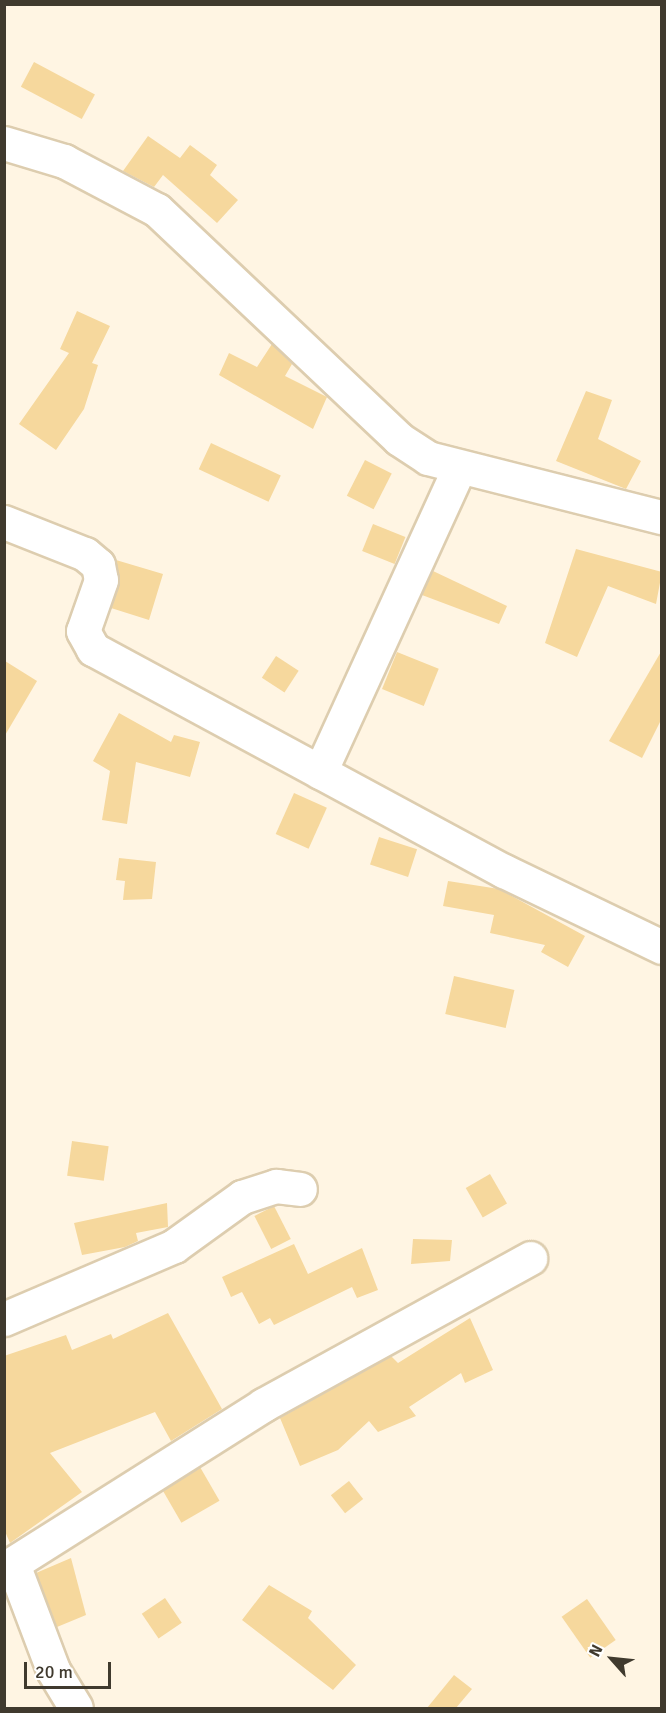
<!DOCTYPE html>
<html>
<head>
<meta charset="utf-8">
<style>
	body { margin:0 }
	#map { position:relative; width:666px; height:1713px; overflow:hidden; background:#fff5e3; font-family:Signika,sans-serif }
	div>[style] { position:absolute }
	.building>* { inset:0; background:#f6d89d; transform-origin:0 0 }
	.roads { filter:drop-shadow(2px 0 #ddcdaf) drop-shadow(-2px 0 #ddcdaf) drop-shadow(0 2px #ddcdaf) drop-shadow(0 -2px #ddcdaf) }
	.minor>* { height:33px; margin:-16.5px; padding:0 16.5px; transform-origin:16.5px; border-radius:16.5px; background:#fff }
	span { translate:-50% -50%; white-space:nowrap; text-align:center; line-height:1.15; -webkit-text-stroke:5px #fff; paint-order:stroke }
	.frame { position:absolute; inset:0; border:6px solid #403a2e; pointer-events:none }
	.north { position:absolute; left:582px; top:1629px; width:60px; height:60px; -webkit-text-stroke:4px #fff; paint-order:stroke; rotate:297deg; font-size:16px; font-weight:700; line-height:24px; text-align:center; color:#403a2e }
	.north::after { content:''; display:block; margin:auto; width:21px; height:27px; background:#403a2e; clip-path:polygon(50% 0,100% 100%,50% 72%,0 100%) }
	.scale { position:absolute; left:24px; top:1662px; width:87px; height:27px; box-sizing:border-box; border:3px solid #403a2e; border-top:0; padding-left:8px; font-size:18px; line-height:21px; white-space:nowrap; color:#403a2e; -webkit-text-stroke:4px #fff; paint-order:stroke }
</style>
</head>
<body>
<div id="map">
	<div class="building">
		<div style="left:34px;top:62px;width:69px;height:28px;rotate:28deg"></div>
		<div style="clip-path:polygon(148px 136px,180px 158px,190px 145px,217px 165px,210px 175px,238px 200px,217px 223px,163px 175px,154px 187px,123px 171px)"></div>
		<div style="clip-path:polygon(77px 311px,110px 326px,92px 363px,98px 365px,84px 409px,56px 450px,19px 424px,69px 353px,60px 349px)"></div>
		<div style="clip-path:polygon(272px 344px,292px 364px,285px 376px,327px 397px,313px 429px,219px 375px,229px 353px,257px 367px)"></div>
		<div style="clip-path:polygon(586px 391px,612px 400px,598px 439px,641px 461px,626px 489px,556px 461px)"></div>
		<div style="left:211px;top:443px;width:77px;height:29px;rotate:25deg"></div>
		<div style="left:365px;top:460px;width:30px;height:40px;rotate:27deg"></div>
		<div style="left:373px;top:524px;width:35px;height:29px;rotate:22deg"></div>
		<div style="clip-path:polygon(576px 549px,662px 572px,656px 604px,608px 586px,577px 657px,545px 643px)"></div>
		<div style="clip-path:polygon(116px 560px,163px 574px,149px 620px,111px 608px,119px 586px)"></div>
		<div style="clip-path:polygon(433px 571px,507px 606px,499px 624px,422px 595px)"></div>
		<div style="clip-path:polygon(662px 650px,662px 718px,642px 758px,609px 741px)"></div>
		<div style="left:397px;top:652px;width:45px;height:40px;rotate:22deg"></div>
		<div style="left:276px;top:656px;width:27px;height:26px;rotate:33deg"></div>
		<div style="clip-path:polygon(5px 661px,37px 681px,4px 737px,4px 704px)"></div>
		<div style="clip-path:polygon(119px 713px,171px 742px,174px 735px,200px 742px,190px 777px,136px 762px,127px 824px,102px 820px,110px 771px,93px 761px)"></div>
		<div style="left:294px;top:793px;width:36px;height:45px;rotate:24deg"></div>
		<div style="left:379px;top:837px;width:40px;height:29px;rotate:18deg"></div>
		<div style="clip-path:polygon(119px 858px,156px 862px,152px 899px,123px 900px,125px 881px,116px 880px)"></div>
		<div style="clip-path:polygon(448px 881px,499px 889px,585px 936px,568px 967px,541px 952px,545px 945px,490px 933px,494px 915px,443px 906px)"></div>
		<div style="left:454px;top:976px;width:62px;height:39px;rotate:13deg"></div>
		<div style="left:72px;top:1141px;width:37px;height:35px;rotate:8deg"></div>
		<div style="left:490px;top:1174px;width:34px;height:28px;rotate:60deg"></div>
		<div style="clip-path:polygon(167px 1203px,168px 1227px,136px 1233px,138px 1241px,125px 1247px,82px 1255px,74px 1223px)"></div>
		<div style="left:274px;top:1206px;width:37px;height:22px;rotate:63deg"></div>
		<div style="clip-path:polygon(413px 1239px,452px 1240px,450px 1261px,411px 1264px)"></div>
		<div style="clip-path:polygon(294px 1244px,308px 1274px,362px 1248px,378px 1290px,357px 1298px,352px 1287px,274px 1325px,270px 1318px,259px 1324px,242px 1292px,231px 1297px,222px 1277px)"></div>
		<div style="clip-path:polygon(168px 1313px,222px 1409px,171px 1441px,155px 1412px,50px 1453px,82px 1492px,10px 1543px,4px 1529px,4px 1356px,66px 1335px,72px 1350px,111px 1334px,113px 1339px)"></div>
		<div style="clip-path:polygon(470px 1318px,493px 1370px,465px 1383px,461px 1373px,409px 1407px,416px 1416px,378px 1432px,369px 1421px,338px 1450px,300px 1466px,280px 1418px,391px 1356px,398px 1363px)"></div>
		<div style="left:200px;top:1467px;width:39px;height:44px;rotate:60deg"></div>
		<div style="left:349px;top:1481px;width:23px;height:23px;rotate:52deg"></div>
		<div style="clip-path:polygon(71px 1558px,86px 1615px,57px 1627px,36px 1573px)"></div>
		<div style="clip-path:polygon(269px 1585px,312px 1611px,308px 1618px,356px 1665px,333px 1690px,242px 1620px)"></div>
		<div style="left:165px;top:1598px;width:30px;height:28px;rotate:56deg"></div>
		<div style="left:587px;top:1599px;width:50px;height:31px;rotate:55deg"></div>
		<div style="clip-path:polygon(454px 1675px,472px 1689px,456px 1708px,427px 1708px)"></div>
	</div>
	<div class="roads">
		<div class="minor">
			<div style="left:4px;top:143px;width:63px;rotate:16.7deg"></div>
			<div style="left:64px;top:161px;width:105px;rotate:27.8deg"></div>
			<div style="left:157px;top:210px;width:333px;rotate:43.4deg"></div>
			<div style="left:399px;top:439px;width:35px;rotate:33deg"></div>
			<div style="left:428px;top:458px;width:241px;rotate:14.2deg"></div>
			<div style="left:4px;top:522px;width:87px;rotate:21.6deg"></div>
			<div style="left:85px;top:554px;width:17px;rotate:40deg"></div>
			<div style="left:98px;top:565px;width:15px;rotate:79deg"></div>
			<div style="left:101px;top:580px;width:54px;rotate:109.4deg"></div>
			<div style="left:83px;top:631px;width:21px;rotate:61deg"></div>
			<div style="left:93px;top:649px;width:467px;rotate:28.4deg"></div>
			<div style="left:504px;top:871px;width:175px;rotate:25.7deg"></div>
			<div style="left:320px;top:772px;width:333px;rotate:-65.4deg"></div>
			<div style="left:4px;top:1319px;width:185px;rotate:-23.2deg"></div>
			<div style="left:174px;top:1246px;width:84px;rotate:-35.8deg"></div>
			<div style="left:242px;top:1197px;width:36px;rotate:-18deg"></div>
			<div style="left:276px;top:1186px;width:24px;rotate:7deg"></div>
			<div style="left:13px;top:1564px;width:113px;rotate:69.3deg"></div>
			<div style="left:53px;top:1670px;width:44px;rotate:58.8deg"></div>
			<div style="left:4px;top:1569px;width:307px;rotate:-32.3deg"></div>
			<div style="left:263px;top:1405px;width:305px;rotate:-28.8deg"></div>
		</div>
	</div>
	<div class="frame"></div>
	<div class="north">N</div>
	<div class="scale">20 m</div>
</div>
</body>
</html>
